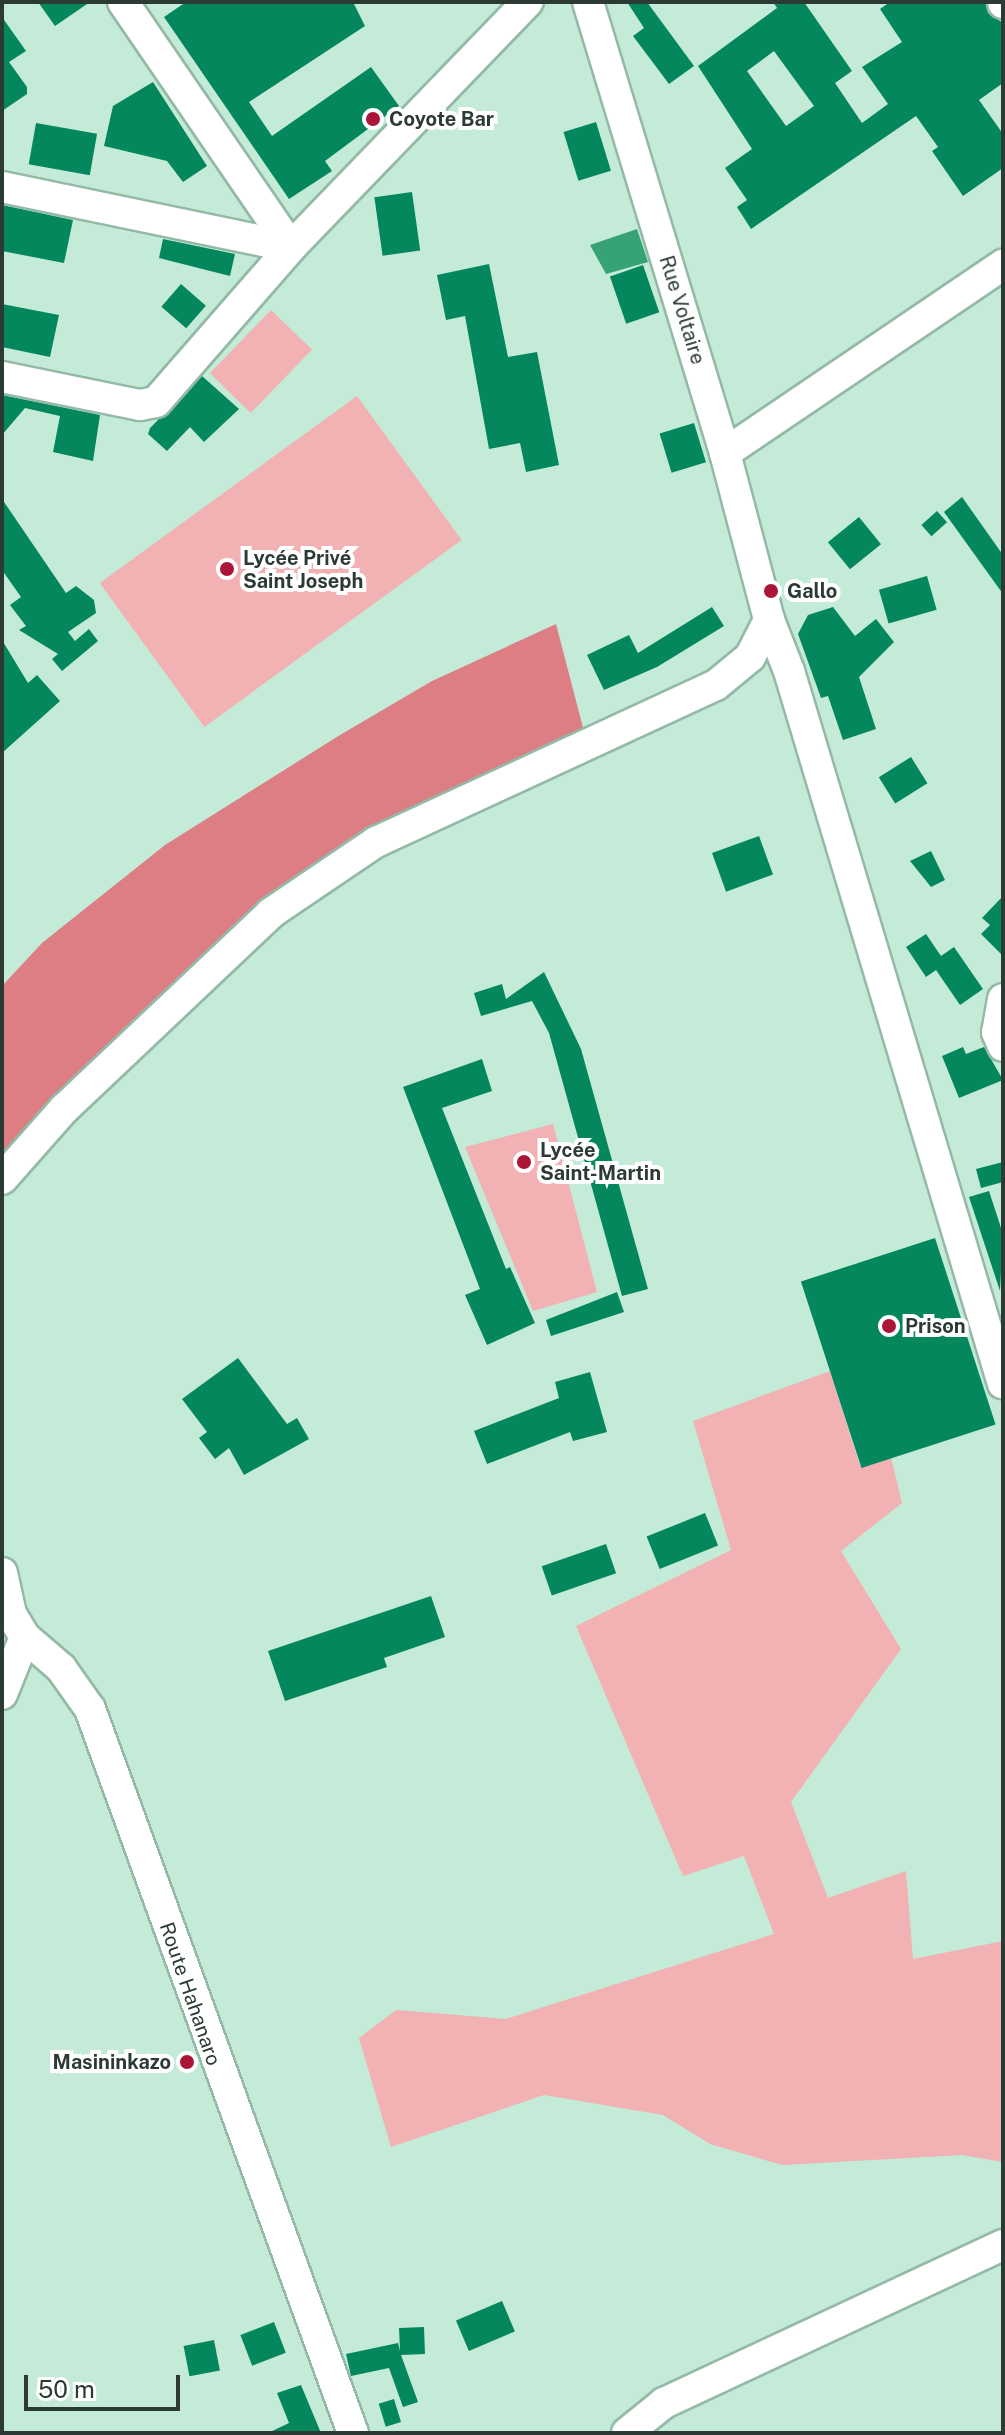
<!DOCTYPE html>
<html>
<head>
<meta charset="utf-8">
<style>
	body { margin:0 }
	#map { position:relative; width:1005px; height:2435px; overflow:hidden; background:#c4ebd7; font-family:"Public Sans",sans-serif }
	div>[style] { position:absolute }
	.green>* { inset:0; background:#f2b1b3; transform-origin:0 0 }
	.forest>* { inset:0; background:#dd7d84 }
	.water>* { inset:0; background:#36a276 }
	.building>* { inset:0; background:#05875d; transform-origin:0 0 }
	.roads { filter:drop-shadow(2px 0 #94b9a6) drop-shadow(-2px 0 #94b9a6) drop-shadow(0 2px #94b9a6) drop-shadow(0 -2px #94b9a6) }
	.minor>* { height:30px; margin:-15px; padding:0 15px; transform-origin:15px; border-radius:15px; background:#fff }
	.dots>* { width:22px; height:22px; translate:-50% -50%; box-sizing:border-box; border:4px solid #fff; border-radius:50% }
	span { translate:-50% -50%; white-space:nowrap; text-align:center; line-height:1.15; -webkit-text-stroke:8px #fff; paint-order:stroke }
	.poi-label { font-size:20px; color:#2b3a32; font-weight:700 }
	.left { translate:0 -50%; text-align:left }
	.right { translate:-100% -50%; text-align:right }
	.street-label { font-size:20px; color:#2b3a32 }
	.frame { position:absolute; inset:0; border:4px solid #2b3a32; pointer-events:none }
	.scale { position:absolute; left:24px; top:2375px; width:156px; height:36px; box-sizing:border-box; border:4px solid #2b3a32; border-top:0; padding-left:10px; font-size:24px; line-height:28px; white-space:nowrap; color:#2b3a32; -webkit-text-stroke:6px #fff; paint-order:stroke }
</style>
</head>
<body>
<div id="map">
	<div class="green">
		<div style="left:271px;top:310px;width:57px;height:88px;rotate:44deg"></div>
		<div style="left:357px;top:396px;width:178px;height:318px;rotate:54deg"></div>
		<div style="clip-path:polygon(553px 1124px,597px 1292px,533px 1311px,465px 1147px)"></div>
		<div style="clip-path:polygon(830px 1371px,860px 1466px,891px 1457px,902px 1503px,841px 1551px,901px 1649px,791px 1802px,828px 1898px,906px 1871px,913px 1959px,1003px 1941px,1003px 2162px,962px 2155px,782px 2165px,710px 2144px,663px 2115px,544px 2095px,391px 2147px,359px 2038px,396px 2010px,506px 2019px,774px 1934px,744px 1856px,683px 1876px,576px 1626px,731px 1550px,693px 1421px)"></div>
	</div>
	<div class="forest">
		<div style="clip-path:polygon(556px 624px,587px 743px,271px 913px,2px 1165px,2px 986px,42px 943px,165px 845px,340px 735px,432px 681px)"></div>
	</div>
	<div class="water">
		<div style="clip-path:polygon(637px 229px,648px 262px,606px 274px,590px 245px)"></div>
	</div>
	<div class="building">
		<div style="clip-path:polygon(38px 2px,90px 2px,55px 26px)"></div>
		<div style="clip-path:polygon(186px 2px,353px 2px,365px 26px,249px 102px,272px 136px,371px 67px,399px 106px,325px 161px,332px 171px,289px 199px,164px 17px)"></div>
		<div style="clip-path:polygon(627px 2px,647px 2px,694px 66px,669px 84px,633px 36px,644px 28px)"></div>
		<div style="clip-path:polygon(evenodd,773px 2px,804px 2px,852px 71px,835px 83px,862px 123px,888px 104px,862px 67px,902px 42px,880px 9px,890px 2px,985px 2px,988px 13px,1003px 23px,1003px 83px,979px 100px,1003px 134px,1003px 168px,963px 196px,932px 151px,938px 147px,916px 116px,751px 229px,737px 207px,747px 200px,725px 168px,752px 149px,698px 66px,777px 8px,773px 2px,774px 51px,814px 106px,786px 126px,747px 71px,774px 51px)"></div>
		<div style="clip-path:polygon(2px 17px,26px 51px,9px 62px,27px 87px,27px 94px,2px 111px)"></div>
		<div style="clip-path:polygon(153px 82px,207px 166px,183px 182px,167px 161px,104px 146px,113px 106px)"></div>
		<div style="left:596px;top:122px;width:51px;height:34px;rotate:73deg"></div>
		<div style="left:36px;top:123px;width:62px;height:42px;rotate:10deg"></div>
		<div style="left:412px;top:192px;width:59px;height:38px;rotate:82deg"></div>
		<div style="clip-path:polygon(2px 205px,73px 220px,64px 263px,2px 251px)"></div>
		<div style="clip-path:polygon(163px 239px,235px 254px,230px 276px,159px 258px)"></div>
		<div style="clip-path:polygon(489px 264px,508px 357px,537px 352px,559px 465px,526px 472px,520px 443px,489px 449px,465px 316px,446px 320px,437px 275px)"></div>
		<div style="left:643px;top:265px;width:50px;height:35px;rotate:71deg"></div>
		<div style="left:181px;top:284px;width:33px;height:30px;rotate:41deg"></div>
		<div style="clip-path:polygon(2px 304px,59px 315px,50px 357px,2px 347px)"></div>
		<div style="clip-path:polygon(202px 376px,239px 409px,204px 442px,190px 427px,167px 451px,148px 434px,150px 428px)"></div>
		<div style="clip-path:polygon(2px 395px,100px 415px,93px 461px,53px 452px,60px 416px,25px 408px,2px 435px)"></div>
		<div style="left:694px;top:423px;width:41px;height:36px;rotate:73deg"></div>
		<div style="clip-path:polygon(962px 497px,1003px 555px,1003px 594px,944px 512px)"></div>
		<div style="clip-path:polygon(2px 499px,66px 593px,76px 586px,94px 600px,96px 613px,68px 632px,75px 641px,89px 629px,98px 641px,62px 671px,52px 659px,58px 654px,19px 630px,26px 626px,10px 605px,21px 597px,2px 570px)"></div>
		<div style="left:937px;top:511px;width:15px;height:21px;rotate:48deg"></div>
		<div style="left:859px;top:517px;width:35px;height:40px;rotate:51deg"></div>
		<div style="left:927px;top:576px;width:35px;height:50px;rotate:74deg"></div>
		<div style="clip-path:polygon(712px 607px,724px 626px,657px 667px,604px 690px,587px 655px,629px 635px,638px 653px)"></div>
		<div style="clip-path:polygon(833px 607px,855px 636px,876px 619px,894px 642px,859px 677px,876px 729px,843px 740px,828px 696px,821px 698px,798px 634px,808px 615px)"></div>
		<div style="clip-path:polygon(2px 640px,28px 683px,37px 675px,60px 701px,2px 753px)"></div>
		<div style="left:911px;top:757px;width:31px;height:38px;rotate:58deg"></div>
		<div style="left:759px;top:836px;width:41px;height:50px;rotate:70deg"></div>
		<div style="clip-path:polygon(931px 851px,945px 880px,931px 887px,910px 861px)"></div>
		<div style="clip-path:polygon(1003px 896px,1003px 956px,981px 934px,990px 925px,982px 918px)"></div>
		<div style="clip-path:polygon(926px 934px,941px 956px,954px 947px,983px 989px,960px 1005px,936px 970px,926px 977px,906px 947px)"></div>
		<div style="clip-path:polygon(544px 972px,581px 1049px,648px 1289px,622px 1296px,549px 1033px,532px 1001px,481px 1016px,474px 993px,502px 984px,506px 999px)"></div>
		<div style="clip-path:polygon(963px 1047px,966px 1054px,984px 1047px,1003px 1080px,959px 1098px,942px 1056px)"></div>
		<div style="clip-path:polygon(482px 1059px,492px 1091px,442px 1108px,506px 1269px,510px 1267px,535px 1323px,487px 1345px,465px 1295px,480px 1289px,403px 1087px)"></div>
		<div style="clip-path:polygon(1003px 1162px,1003px 1182px,981px 1188px,976px 1169px)"></div>
		<div style="clip-path:polygon(989px 1191px,1003px 1234px,1000px 1291px,969px 1197px)"></div>
		<div style="left:935px;top:1238px;width:196px;height:141px;rotate:72deg"></div>
		<div style="clip-path:polygon(617px 1292px,624px 1312px,551px 1336px,546px 1320px)"></div>
		<div style="clip-path:polygon(238px 1358px,287px 1424px,297px 1418px,309px 1439px,244px 1475px,229px 1448px,215px 1459px,199px 1438px,207px 1432px,182px 1399px)"></div>
		<div style="clip-path:polygon(590px 1372px,607px 1432px,573px 1441px,570px 1432px,487px 1464px,474px 1431px,559px 1398px,555px 1382px)"></div>
		<div style="left:705px;top:1513px;width:35px;height:63px;rotate:68deg"></div>
		<div style="left:606px;top:1544px;width:31px;height:68px;rotate:71deg"></div>
		<div style="clip-path:polygon(431px 1596px,445px 1637px,384px 1658px,387px 1667px,285px 1701px,268px 1651px)"></div>
		<div style="left:502px;top:2301px;width:33px;height:50px;rotate:67deg"></div>
		<div style="left:274px;top:2322px;width:33px;height:36px;rotate:69deg"></div>
		<div style="clip-path:polygon(424px 2327px,425px 2354px,401px 2355px,418px 2402px,403px 2407px,389px 2368px,351px 2376px,346px 2354px,398px 2343px,400px 2351px,399px 2328px)"></div>
		<div style="left:214px;top:2340px;width:31px;height:31px;rotate:79deg"></div>
		<div style="clip-path:polygon(301px 2385px,321px 2433px,268px 2433px,289px 2423px,277px 2393px)"></div>
		<div style="left:394px;top:2399px;width:24px;height:16px;rotate:73deg"></div>
	</div>
	<div class="roads">
		<div class="minor">
			<div style="left:123px;top:2px;width:297px;rotate:55.6deg"></div>
			<div style="left:588px;top:2px;width:471px;rotate:73.1deg"></div>
			<div style="left:725px;top:453px;width:173px;rotate:75.2deg"></div>
			<div style="left:769px;top:620px;width:55px;rotate:68.6deg"></div>
			<div style="left:789px;top:671px;width:744px;rotate:73.29deg"></div>
			<div style="left:1003px;top:2px;width:1px;rotate:90deg"></div>
			<div style="left:2px;top:187px;width:295px;rotate:11.7deg"></div>
			<div style="left:2px;top:377px;width:141px;rotate:11.5deg"></div>
			<div style="left:140px;top:405px;width:16px;rotate:-11deg"></div>
			<div style="left:156px;top:402px;width:206px;rotate:-48.9deg"></div>
			<div style="left:291px;top:247px;width:341px;rotate:-46deg"></div>
			<div style="left:725px;top:453px;width:336px;rotate:-34.1deg"></div>
			<div style="left:1003px;top:999px;width:34px;rotate:100deg"></div>
			<div style="left:997px;top:1032px;width:15px;rotate:67deg"></div>
			<div style="left:2px;top:1179px;width:94px;rotate:-48.5deg"></div>
			<div style="left:64px;top:1109px;width:285px;rotate:-43.4deg"></div>
			<div style="left:271px;top:913px;width:127px;rotate:-34.1deg"></div>
			<div style="left:376px;top:842px;width:374px;rotate:-24.8deg"></div>
			<div style="left:716px;top:685px;width:44px;rotate:-39.5deg"></div>
			<div style="left:750px;top:657px;width:42px;rotate:-62.8deg"></div>
			<div style="left:2px;top:1573px;width:42px;rotate:77.6deg"></div>
			<div style="left:11px;top:1614px;width:27px;rotate:59deg"></div>
			<div style="left:25px;top:1637px;width:48px;rotate:40.7deg"></div>
			<div style="left:61px;top:1668px;width:50px;rotate:54.7deg"></div>
			<div style="left:90px;top:1709px;width:770px;rotate:70.04deg"></div>
			<div style="left:2px;top:1694px;width:61px;rotate:-68deg"></div>
			<div style="left:627px;top:2433px;width:48px;rotate:-39deg"></div>
			<div style="left:664px;top:2403px;width:374px;rotate:-25deg"></div>
		</div>
	</div>
	<div class="dots">
		<div style="left:373px;top:119px;background:#ab1538"></div>
		<div style="left:227px;top:569px;background:#ab1538"></div>
		<div style="left:771px;top:591px;background:#ab1538"></div>
		<div style="left:524px;top:1162px;background:#ab1538"></div>
		<div style="left:889px;top:1326px;background:#ab1538"></div>
		<div style="left:187px;top:2062px;background:#ab1538"></div>
	</div>
	<div class="poi-label">
		<span class="left" style="left:389px;top:119px">Coyote Bar</span>
		<span class="left" style="left:243px;top:570px">Lycée Privé<br>Saint Joseph</span>
		<span class="left" style="left:787px;top:591px">Gallo</span>
		<span class="left" style="left:540px;top:1162px">Lycée<br>Saint-Martin</span>
		<span class="left" style="left:905px;top:1326px">Prison</span>
		<span class="right" style="left:171px;top:2062px">Masininkazo</span>
	</div>
	<div class="street-label">
		<span style="left:682px;top:310px;rotate:73deg">Rue Voltaire</span>
		<span style="left:190px;top:1994px;rotate:71deg">Route Hahanaro</span>
	</div>
	<div class="frame"></div>
	<div class="scale">50 m</div>
</div>
</body>
</html>
